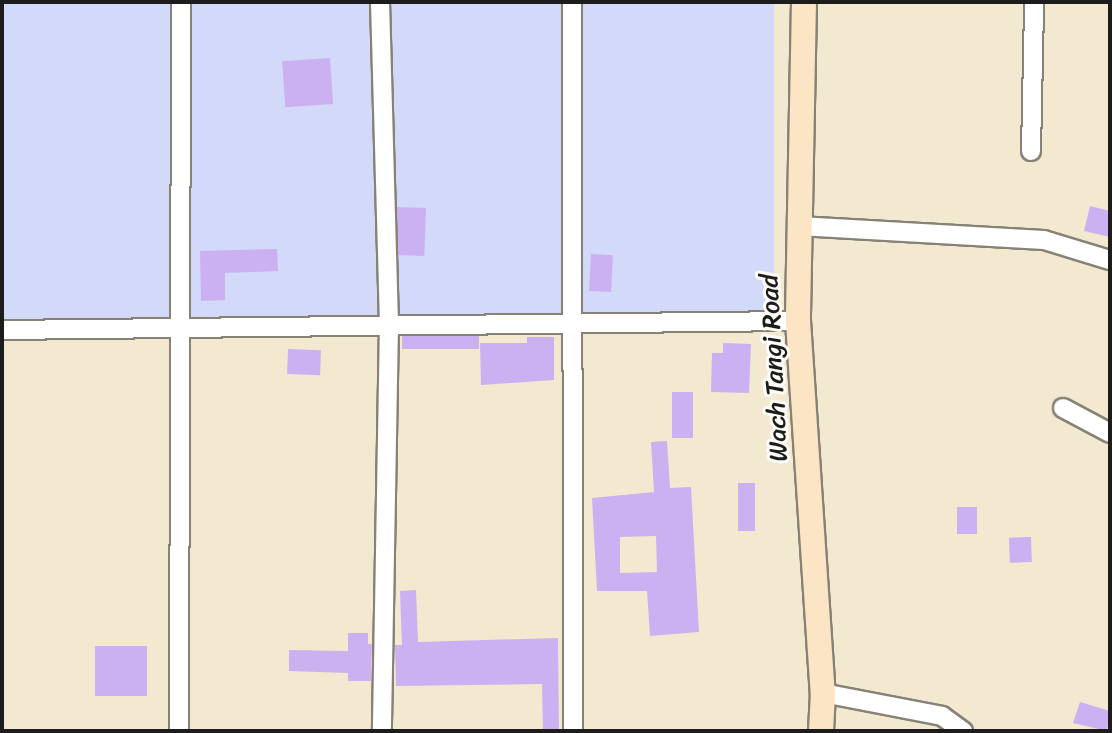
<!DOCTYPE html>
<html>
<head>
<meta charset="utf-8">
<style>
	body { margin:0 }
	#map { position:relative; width:1112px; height:733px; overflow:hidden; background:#f2e9d0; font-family:Sriracha,sans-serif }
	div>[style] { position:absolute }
	.built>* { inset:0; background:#d2d9f9; transform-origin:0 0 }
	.building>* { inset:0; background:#cbb1f1; transform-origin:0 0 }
	.roads { filter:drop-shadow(2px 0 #878276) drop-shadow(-2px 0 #878276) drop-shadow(0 2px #878276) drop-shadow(0 -2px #878276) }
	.street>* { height:18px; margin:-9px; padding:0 9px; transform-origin:9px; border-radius:9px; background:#fff }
	.secondary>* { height:24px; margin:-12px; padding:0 12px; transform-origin:12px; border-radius:12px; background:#fce5c4 }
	span { translate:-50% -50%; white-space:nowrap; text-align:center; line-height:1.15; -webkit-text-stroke:6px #fdfcf7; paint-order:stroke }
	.street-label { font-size:26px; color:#1c1c1c }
	.frame { position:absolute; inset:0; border:4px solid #1c1c1c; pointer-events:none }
</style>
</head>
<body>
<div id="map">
	<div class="built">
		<div style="left:2px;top:2px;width:772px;height:327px"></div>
	</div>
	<div class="building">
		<div style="left:330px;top:58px;width:46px;height:48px;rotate:86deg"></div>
		<div style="clip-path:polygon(1090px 206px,1110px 211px,1110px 237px,1084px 231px)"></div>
		<div style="left:397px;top:207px;width:29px;height:48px;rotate:2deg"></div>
		<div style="clip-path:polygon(277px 249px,278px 271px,225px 273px,225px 300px,201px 301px,200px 251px)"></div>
		<div style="left:591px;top:254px;width:22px;height:37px;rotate:3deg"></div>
		<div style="left:479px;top:336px;width:13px;height:77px;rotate:90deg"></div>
		<div style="clip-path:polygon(527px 337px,554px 337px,554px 380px,481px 385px,480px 343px,527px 343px)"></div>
		<div style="clip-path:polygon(723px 343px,751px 344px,749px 393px,711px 392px,712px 353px,723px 353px)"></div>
		<div style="left:288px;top:349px;width:33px;height:25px;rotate:2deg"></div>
		<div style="left:672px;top:392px;width:21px;height:46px"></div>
		<div style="clip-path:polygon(evenodd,667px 441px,670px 488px,691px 487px,699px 632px,650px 636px,647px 591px,597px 591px,592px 498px,654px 492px,651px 442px,667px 441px,656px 536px,657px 572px,620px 573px,620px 537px,656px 536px)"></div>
		<div style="left:738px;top:483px;width:17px;height:48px"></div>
		<div style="left:957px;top:507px;width:20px;height:27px"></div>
		<div style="left:1031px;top:537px;width:25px;height:22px;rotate:88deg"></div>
		<div style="clip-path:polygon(416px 590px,418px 642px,558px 638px,559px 731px,543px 731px,542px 684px,396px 686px,395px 645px,402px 645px,400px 591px)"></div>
		<div style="clip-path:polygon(348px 633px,368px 633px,368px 644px,372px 644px,371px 681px,348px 681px,348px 673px,289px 671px,289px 650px,348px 651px)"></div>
		<div style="left:95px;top:646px;width:52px;height:50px"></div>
		<div style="clip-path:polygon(1080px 702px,1110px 711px,1107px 731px,1073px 723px)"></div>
	</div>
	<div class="roads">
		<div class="street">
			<div style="left:380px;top:2px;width:321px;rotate:88.4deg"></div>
			<div style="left:389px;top:323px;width:408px;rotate:91deg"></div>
			<div style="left:572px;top:2px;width:729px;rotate:89.92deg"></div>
			<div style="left:1031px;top:151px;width:149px;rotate:-88.8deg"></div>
			<div style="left:799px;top:226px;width:245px;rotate:3.3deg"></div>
			<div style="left:1044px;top:240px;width:69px;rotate:16.9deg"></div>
			<div style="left:2px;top:330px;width:796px;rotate:-0.65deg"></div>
			<div style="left:1063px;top:408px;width:53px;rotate:28deg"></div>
			<div style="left:823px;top:693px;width:121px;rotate:10.9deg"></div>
			<div style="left:942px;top:716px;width:26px;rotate:36deg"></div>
			<div style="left:179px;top:731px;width:729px;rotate:-89.84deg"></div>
		</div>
		<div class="secondary">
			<div style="left:804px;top:2px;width:319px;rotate:91.1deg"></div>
			<div style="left:798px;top:321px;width:373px;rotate:86.2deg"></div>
			<div style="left:823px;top:693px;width:38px;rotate:93deg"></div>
		</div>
	</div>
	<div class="street-label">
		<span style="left:774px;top:368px;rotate:-93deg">Wach Tangi Road</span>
	</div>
	<div class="frame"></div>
</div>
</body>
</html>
